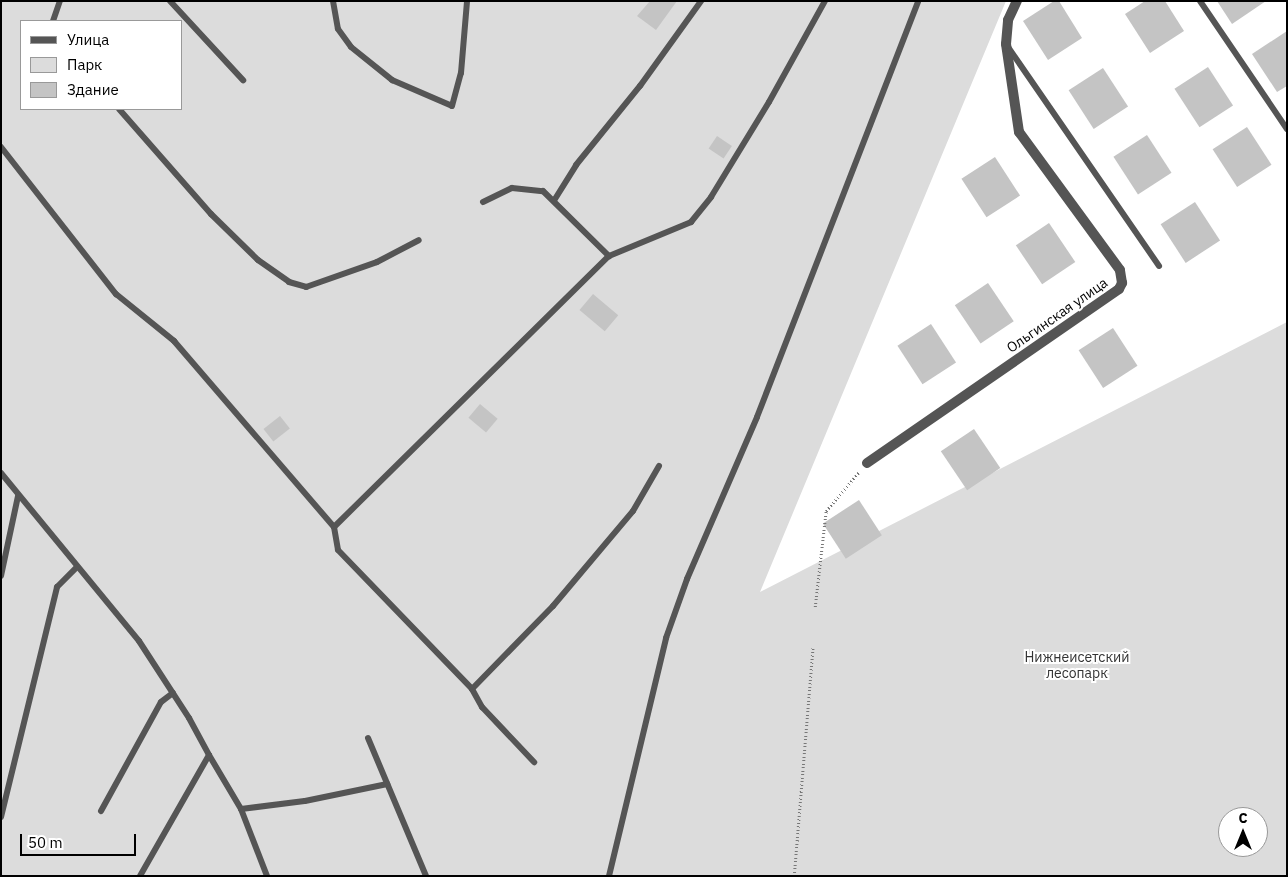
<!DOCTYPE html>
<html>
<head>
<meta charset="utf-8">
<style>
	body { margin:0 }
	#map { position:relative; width:1288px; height:877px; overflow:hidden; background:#fff; font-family:"IBM Plex Sans",sans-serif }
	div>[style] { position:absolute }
	.green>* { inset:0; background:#dcdcdc }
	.building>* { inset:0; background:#c4c4c4; transform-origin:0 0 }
	.path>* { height:2.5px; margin-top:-1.25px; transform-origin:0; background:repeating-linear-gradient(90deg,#777 0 1px,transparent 0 3.5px) }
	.service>* { height:6px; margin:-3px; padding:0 3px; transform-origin:3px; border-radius:3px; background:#555 }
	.minor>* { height:10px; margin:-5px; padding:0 5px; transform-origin:5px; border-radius:5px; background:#555 }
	span { translate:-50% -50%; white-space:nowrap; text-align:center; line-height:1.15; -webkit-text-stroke:4px #fff; paint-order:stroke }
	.street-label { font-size:14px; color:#000 }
	.park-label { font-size:14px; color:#333 }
	.frame { position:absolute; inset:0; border:2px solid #000; pointer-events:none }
	.legend { position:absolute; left:20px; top:20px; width:162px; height:90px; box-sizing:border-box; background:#fff; border:1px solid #999; margin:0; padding:6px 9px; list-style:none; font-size:15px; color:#000 }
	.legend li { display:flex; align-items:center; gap:10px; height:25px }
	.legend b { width:25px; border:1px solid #999 }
	.north { position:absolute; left:1218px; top:807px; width:50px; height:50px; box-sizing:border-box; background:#fff; border:1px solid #999; border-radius:50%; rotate:0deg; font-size:14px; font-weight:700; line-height:20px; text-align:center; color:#000 }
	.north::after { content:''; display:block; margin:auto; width:18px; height:22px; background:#000; clip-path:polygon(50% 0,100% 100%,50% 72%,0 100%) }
	.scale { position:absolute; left:20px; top:834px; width:116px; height:22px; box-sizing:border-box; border:2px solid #000; border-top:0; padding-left:6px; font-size:15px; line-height:18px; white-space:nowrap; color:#000; -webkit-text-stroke:4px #fff; paint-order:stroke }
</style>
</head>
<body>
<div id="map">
	<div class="green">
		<div style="clip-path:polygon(evenodd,1px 1px,1006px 1px,760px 592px,1287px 322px,1287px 876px,1px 876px,1px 1px,21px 21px,181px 21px,181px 109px,21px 109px,21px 21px,1px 1px,1228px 817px,1258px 817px,1258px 847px,1228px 847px,1228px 817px)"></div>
	</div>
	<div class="building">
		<div style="clip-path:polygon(650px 1px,677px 1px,656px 30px,637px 16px)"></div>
		<div style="clip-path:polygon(1054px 1px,1059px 1px,1082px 38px,1048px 60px,1023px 21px)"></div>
		<div style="clip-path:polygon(1145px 1px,1165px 1px,1184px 31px,1150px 53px,1125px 14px)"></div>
		<div style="clip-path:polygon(1217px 1px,1266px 1px,1232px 24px)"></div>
		<div style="clip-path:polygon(1287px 31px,1287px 86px,1277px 92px,1252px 54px)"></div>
		<div style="left:1208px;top:67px;width:46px;height:40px;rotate:57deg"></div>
		<div style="left:1103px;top:68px;width:46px;height:41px;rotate:57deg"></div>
		<div style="left:1247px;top:127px;width:45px;height:41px;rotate:57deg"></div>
		<div style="left:1147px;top:135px;width:45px;height:40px;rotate:57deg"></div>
		<div style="left:717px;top:136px;width:18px;height:15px;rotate:34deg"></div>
		<div style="left:995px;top:157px;width:46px;height:40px;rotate:57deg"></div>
		<div style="left:1195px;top:202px;width:46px;height:41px;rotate:57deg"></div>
		<div style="left:1049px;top:223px;width:47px;height:40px;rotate:56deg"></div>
		<div style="left:988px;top:283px;width:46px;height:40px;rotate:56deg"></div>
		<div style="left:593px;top:294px;width:33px;height:21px;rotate:40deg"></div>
		<div style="left:931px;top:324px;width:46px;height:40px;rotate:57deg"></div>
		<div style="left:1113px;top:328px;width:45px;height:41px;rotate:57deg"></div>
		<div style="left:480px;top:404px;width:23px;height:18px;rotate:40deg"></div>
		<div style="left:280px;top:416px;width:16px;height:21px;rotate:52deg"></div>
		<div style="left:974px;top:429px;width:47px;height:40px;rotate:56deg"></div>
		<div style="left:859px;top:500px;width:42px;height:43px;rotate:57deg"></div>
	</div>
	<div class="path">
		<div style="left:815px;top:607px;width:97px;rotate:-83.5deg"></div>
		<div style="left:826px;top:511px;width:51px;rotate:-49.8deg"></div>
		<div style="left:794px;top:876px;width:230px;rotate:-85.3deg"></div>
	</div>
	<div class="service">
		<div style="left:170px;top:1px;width:108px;rotate:47.3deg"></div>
		<div style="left:333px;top:1px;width:28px;rotate:80deg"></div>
		<div style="left:338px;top:29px;width:22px;rotate:54deg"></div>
		<div style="left:351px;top:47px;width:53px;rotate:38.8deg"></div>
		<div style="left:392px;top:80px;width:65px;rotate:23.4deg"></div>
		<div style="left:452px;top:106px;width:34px;rotate:-75deg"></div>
		<div style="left:461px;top:73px;width:72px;rotate:-85.2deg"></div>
		<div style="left:1200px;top:1px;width:155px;rotate:55.8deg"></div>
		<div style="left:53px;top:21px;width:21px;rotate:-71deg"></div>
		<div style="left:1008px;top:47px;width:266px;rotate:55.4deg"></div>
		<div style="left:119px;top:109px;width:140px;rotate:48.8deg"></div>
		<div style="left:211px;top:214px;width:66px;rotate:44.4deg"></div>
		<div style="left:258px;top:260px;width:38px;rotate:35deg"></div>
		<div style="left:289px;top:282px;width:18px;rotate:16deg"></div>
		<div style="left:306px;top:287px;width:75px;rotate:-19.4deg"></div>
		<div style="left:377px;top:262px;width:47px;rotate:-27.6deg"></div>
		<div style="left:1px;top:147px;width:187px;rotate:52deg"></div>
		<div style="left:116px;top:294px;width:75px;rotate:39deg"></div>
		<div style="left:174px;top:341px;width:245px;rotate:49.3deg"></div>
		<div style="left:334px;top:527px;width:23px;rotate:80deg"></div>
		<div style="left:338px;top:550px;width:193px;rotate:46deg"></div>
		<div style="left:472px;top:689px;width:21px;rotate:61deg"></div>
		<div style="left:482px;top:707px;width:76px;rotate:46.6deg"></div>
		<div style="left:555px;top:199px;width:40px;rotate:-58deg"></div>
		<div style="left:576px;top:165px;width:102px;rotate:-51deg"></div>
		<div style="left:640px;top:86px;width:105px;rotate:-54.3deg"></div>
		<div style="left:483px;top:202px;width:32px;rotate:-26deg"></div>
		<div style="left:512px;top:188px;width:31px;rotate:6deg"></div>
		<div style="left:543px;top:191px;width:93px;rotate:44.6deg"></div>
		<div style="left:1px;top:473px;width:217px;rotate:50.6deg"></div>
		<div style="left:139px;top:641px;width:92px;rotate:57deg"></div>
		<div style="left:189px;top:718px;width:42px;rotate:61.6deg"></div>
		<div style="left:209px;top:755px;width:139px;rotate:119.7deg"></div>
		<div style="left:334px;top:527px;width:386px;rotate:-44.6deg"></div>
		<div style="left:609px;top:256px;width:89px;rotate:-22.5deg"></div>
		<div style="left:691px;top:222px;width:32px;rotate:-51deg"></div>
		<div style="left:711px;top:197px;width:111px;rotate:-58.6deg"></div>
		<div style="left:769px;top:102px;width:115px;rotate:-61deg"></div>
		<div style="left:1px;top:576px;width:82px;rotate:-78deg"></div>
		<div style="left:472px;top:689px;width:116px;rotate:-45.7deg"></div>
		<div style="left:553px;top:606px;width:124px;rotate:-49.9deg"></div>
		<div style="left:633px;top:511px;width:52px;rotate:-60deg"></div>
		<div style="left:368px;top:738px;width:150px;rotate:67.2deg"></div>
		<div style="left:209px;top:755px;width:63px;rotate:59.3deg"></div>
		<div style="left:241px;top:809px;width:72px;rotate:68.8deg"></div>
		<div style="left:241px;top:809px;width:64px;rotate:-7.1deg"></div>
		<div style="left:305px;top:801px;width:84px;rotate:-11.7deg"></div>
		<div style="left:101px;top:811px;width:124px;rotate:-61.2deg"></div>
		<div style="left:161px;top:702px;width:15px;rotate:-37deg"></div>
		<div style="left:1px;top:817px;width:237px;rotate:-76.3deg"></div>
		<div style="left:57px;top:587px;width:28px;rotate:-45deg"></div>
		<div style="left:609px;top:876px;width:245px;rotate:-76.5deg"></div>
		<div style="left:666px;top:638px;width:63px;rotate:-70.4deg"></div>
		<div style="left:687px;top:579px;width:176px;rotate:-66.6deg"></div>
		<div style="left:757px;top:417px;width:446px;rotate:-68.8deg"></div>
	</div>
	<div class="minor">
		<div style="left:867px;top:463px;width:306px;rotate:-34.6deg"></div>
		<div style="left:1119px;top:289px;width:7px;rotate:-63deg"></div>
		<div style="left:1122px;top:283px;width:13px;rotate:-99deg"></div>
		<div style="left:1120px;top:270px;width:171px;rotate:-126.2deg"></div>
		<div style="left:1019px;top:132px;width:89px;rotate:-98.4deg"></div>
		<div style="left:1006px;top:44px;width:24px;rotate:-85deg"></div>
		<div style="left:1008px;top:20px;width:21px;rotate:-65deg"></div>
	</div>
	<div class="street-label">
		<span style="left:1057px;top:315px;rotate:-35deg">Ольгинская улица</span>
	</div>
	<div class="park-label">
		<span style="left:1077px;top:665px">Нижнеисетский<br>лесопарк</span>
	</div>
	<div class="frame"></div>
	<ul class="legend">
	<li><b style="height:6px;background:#555"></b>Улица</li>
	<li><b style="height:14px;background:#dcdcdc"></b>Парк</li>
	<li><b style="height:14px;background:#c4c4c4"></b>Здание</li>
	</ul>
	<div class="north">С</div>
	<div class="scale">50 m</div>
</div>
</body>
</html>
